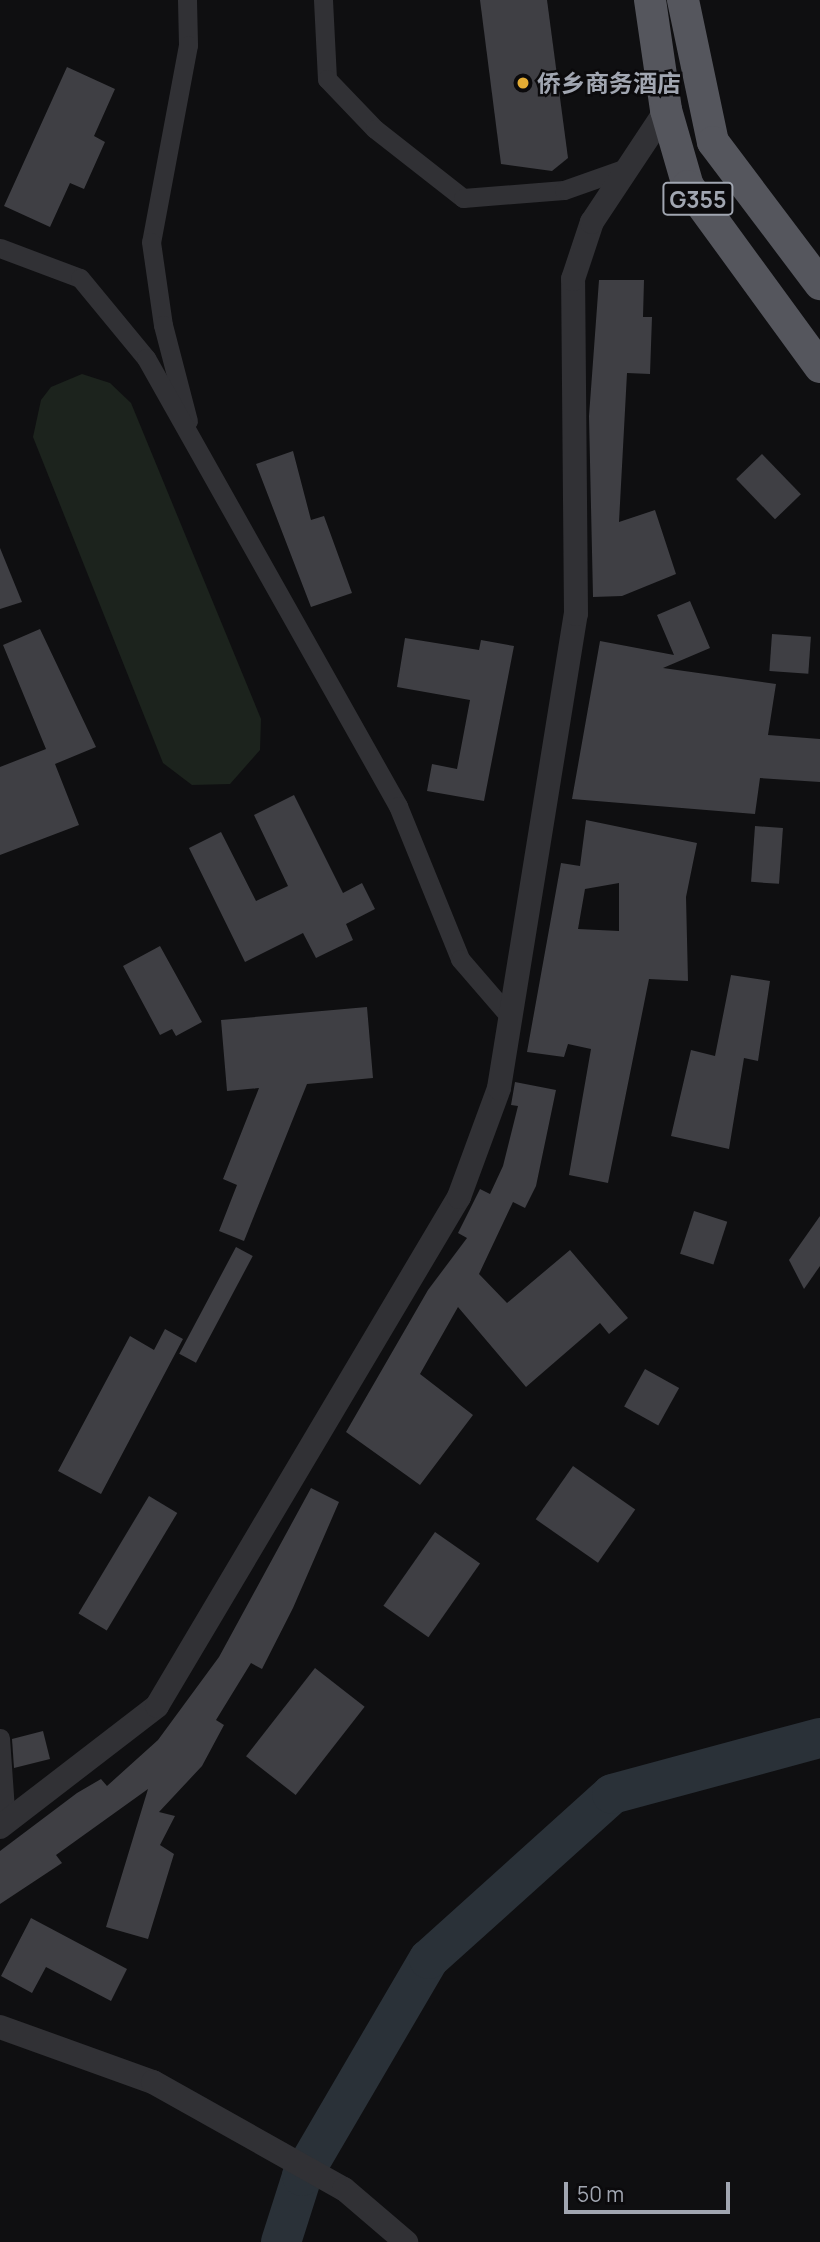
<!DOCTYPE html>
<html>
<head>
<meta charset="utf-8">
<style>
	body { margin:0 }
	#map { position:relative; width:820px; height:2242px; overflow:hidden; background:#0f0f11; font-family:Manrope,"Noto Sans SC",sans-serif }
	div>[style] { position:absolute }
	.green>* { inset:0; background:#1c231d }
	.river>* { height:40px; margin:-20px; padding:0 20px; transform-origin:20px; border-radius:20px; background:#2a3138 }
	.building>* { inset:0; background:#3f3f44; transform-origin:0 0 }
	.minor>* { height:19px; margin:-9.5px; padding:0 9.5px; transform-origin:9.5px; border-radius:9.5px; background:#313135 }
	.tertiary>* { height:24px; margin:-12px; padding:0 12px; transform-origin:12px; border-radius:12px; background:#313135 }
	.trunk>* { height:32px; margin:-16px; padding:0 16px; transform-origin:16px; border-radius:16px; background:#55565d }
	.dots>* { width:19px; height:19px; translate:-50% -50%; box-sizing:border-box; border:4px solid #0b0a0c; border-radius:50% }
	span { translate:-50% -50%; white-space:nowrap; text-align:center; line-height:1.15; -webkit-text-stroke:5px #0b0a0c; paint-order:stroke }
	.shield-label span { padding:2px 5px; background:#0b0a0c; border:2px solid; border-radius:5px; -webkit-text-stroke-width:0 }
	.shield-label { font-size:23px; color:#a1a6b1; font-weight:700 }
	.poi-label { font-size:24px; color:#a1a6b1; font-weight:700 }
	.left { translate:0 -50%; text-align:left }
	.scale { position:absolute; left:564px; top:2182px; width:166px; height:32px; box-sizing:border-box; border:4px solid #a1a6b1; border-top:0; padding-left:9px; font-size:21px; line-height:24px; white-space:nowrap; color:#a1a6b1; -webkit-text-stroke:5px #0b0a0c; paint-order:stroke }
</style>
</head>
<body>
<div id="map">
	<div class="green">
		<div style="clip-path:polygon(82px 374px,110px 383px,131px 403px,261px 719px,260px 750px,230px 784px,192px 785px,163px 763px,33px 437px,41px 400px,51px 387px)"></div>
	</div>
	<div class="river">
		<div style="left:281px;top:2242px;width:69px;rotate:-72.3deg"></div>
		<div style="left:302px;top:2176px;width:251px;rotate:-59.7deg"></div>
		<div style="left:429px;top:1959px;width:246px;rotate:-42deg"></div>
		<div style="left:612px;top:1794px;width:215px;rotate:-15.1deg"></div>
	</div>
	<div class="building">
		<div style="clip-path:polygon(480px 0,547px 0,568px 158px,552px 171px,501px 164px)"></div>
		<div style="clip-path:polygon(67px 67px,115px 89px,94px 136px,105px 142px,84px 189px,70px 183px,50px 227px,4px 206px)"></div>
		<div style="clip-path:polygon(599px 280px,644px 280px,643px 317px,652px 317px,650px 374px,627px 373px,619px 522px,655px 510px,676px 574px,622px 596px,593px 597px,589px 416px)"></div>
		<div style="clip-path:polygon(293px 451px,311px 520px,324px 516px,352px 593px,311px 607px,256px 464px)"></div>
		<div style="left:762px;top:454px;width:56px;height:36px;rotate:46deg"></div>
		<div style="clip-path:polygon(0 548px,22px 602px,0 609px)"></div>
		<div style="clip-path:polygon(690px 601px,710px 648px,663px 668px,776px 684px,768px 735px,820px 739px,820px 782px,760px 778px,755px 814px,572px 799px,600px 641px,674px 655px,657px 615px)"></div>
		<div style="clip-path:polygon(40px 629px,96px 747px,55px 764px,79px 825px,0 855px,0 767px,46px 749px,3px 645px)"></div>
		<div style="left:772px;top:634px;width:39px;height:37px;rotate:4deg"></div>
		<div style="clip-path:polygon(405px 638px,479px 650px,481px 640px,514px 646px,484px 801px,427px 791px,432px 764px,457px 769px,470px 700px,397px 687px)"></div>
		<div style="clip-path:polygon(294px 795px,343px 893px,362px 883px,375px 909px,346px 924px,353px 940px,316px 958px,303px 933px,245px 962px,189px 848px,221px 832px,256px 901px,288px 886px,254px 815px)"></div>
		<div style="clip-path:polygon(evenodd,586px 820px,697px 843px,686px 897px,688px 981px,649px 979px,608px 1183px,569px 1175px,591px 1049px,568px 1044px,564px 1057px,527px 1052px,561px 863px,580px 866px,586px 820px,619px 883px,619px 931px,578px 929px,585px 889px,619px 883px)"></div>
		<div style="left:755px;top:826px;width:28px;height:56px;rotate:4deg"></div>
		<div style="clip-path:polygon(160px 946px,202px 1022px,176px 1036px,172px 1029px,160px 1035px,123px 966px)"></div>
		<div style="clip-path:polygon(731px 975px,770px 981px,758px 1061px,744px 1058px,729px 1149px,671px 1136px,691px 1050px,715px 1056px)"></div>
		<div style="clip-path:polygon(367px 1007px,373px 1078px,307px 1084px,244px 1241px,219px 1231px,237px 1185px,223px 1179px,259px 1088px,227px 1091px,221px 1020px)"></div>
		<div style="clip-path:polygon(515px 1082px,556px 1090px,536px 1186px,525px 1208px,513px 1202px,479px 1274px,507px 1303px,570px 1250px,628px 1318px,609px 1334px,600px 1323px,526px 1387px,458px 1307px,420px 1374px,473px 1415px,420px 1485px,346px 1432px,428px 1290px,467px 1238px,458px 1233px,480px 1189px,490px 1194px,503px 1166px,518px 1106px,511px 1105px)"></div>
		<div style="left:694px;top:1211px;width:35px;height:45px;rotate:18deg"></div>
		<div style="clip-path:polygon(820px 1216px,820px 1266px,804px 1289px,789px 1260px)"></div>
		<div style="left:236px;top:1247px;width:19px;height:121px;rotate:28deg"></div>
		<div style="clip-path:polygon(165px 1329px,183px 1339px,101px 1494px,58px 1471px,130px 1336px,154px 1350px)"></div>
		<div style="left:645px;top:1369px;width:39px;height:43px;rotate:29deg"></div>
		<div style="left:573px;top:1466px;width:76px;height:65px;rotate:35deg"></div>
		<div style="clip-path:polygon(311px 1488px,339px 1502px,293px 1608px,262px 1669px,251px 1663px,216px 1720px,224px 1725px,202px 1766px,159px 1812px,175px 1816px,160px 1845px,174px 1854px,148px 1939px,106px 1927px,148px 1789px,56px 1855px,62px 1863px,0 1904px,0 1851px,77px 1793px,101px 1779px,107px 1786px,158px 1740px,219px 1657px)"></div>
		<div style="left:149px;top:1496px;width:33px;height:137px;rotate:31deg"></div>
		<div style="left:435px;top:1532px;width:55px;height:90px;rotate:35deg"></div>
		<div style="left:315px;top:1668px;width:63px;height:112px;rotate:38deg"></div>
		<div style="clip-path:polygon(43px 1731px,50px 1759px,14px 1768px,12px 1739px)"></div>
		<div style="clip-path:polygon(31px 1918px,127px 1969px,111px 2001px,46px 1967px,32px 1993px,1px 1976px)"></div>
	</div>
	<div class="minor">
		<div style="left:187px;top:0;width:45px;rotate:88.7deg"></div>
		<div style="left:188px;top:45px;width:200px;rotate:100.6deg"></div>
		<div style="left:151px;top:242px;width:84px;rotate:81.8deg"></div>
		<div style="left:163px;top:325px;width:99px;rotate:75.4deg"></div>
		<div style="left:323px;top:0;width:79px;rotate:87.1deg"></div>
		<div style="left:327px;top:79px;width:69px;rotate:46.2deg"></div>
		<div style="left:375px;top:129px;width:112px;rotate:38.1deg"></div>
		<div style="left:463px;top:198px;width:101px;rotate:-4.5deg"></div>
		<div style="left:564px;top:190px;width:69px;rotate:-19.5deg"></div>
		<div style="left:0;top:248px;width:85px;rotate:20.6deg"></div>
		<div style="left:80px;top:278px;width:104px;rotate:50.5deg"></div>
		<div style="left:146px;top:358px;width:514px;rotate:60.64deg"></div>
		<div style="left:398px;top:806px;width:165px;rotate:67.9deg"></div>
		<div style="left:460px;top:959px;width:77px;rotate:49.2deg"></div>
		<div style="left:0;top:1738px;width:85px;rotate:86deg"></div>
	</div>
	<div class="tertiary">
		<div style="left:0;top:1827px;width:198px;rotate:-37.6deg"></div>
		<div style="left:157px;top:1706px;width:592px;rotate:-59.32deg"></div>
		<div style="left:459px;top:1197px;width:116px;rotate:-69.8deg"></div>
		<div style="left:499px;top:1088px;width:480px;rotate:-80.8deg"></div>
		<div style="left:576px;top:614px;width:335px;rotate:-90.5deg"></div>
		<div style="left:573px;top:279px;width:60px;rotate:-71.6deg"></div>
		<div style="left:592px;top:222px;width:134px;rotate:-56.5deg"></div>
		<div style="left:0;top:2027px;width:163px;rotate:19.8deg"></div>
		<div style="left:153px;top:2082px;width:219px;rotate:29.3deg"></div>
		<div style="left:344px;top:2189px;width:82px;rotate:40.5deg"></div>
	</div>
	<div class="trunk">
		<div style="left:650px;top:0;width:111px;rotate:81.7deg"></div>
		<div style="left:666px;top:110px;width:79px;rotate:73.9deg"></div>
		<div style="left:688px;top:186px;width:224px;rotate:53.9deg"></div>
		<div style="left:683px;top:0;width:145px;rotate:78.1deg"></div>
		<div style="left:713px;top:142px;width:178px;rotate:53deg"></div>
	</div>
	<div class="dots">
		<div style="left:523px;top:83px;background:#e4ac34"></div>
	</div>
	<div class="shield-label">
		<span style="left:698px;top:199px">G355</span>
	</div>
	<div class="poi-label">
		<span class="left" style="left:537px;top:83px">侨乡商务酒店</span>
	</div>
	<div class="scale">50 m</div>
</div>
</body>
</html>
